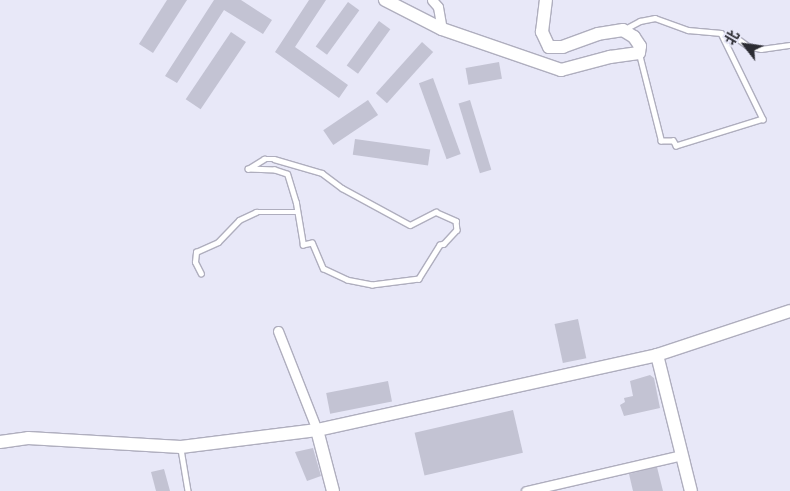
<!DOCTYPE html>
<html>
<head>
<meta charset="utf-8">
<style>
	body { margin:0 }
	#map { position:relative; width:790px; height:491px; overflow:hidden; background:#e8e8f8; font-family:"PT Sans Narrow","Noto Sans SC",sans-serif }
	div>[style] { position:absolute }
	.building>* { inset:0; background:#c3c3d3; transform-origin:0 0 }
	.roads { filter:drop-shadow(1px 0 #afaebe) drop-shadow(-1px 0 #afaebe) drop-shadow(0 1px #afaebe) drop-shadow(0 -1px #afaebe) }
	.lane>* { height:4.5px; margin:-2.25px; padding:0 2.25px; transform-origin:2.25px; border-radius:2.25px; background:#fff }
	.street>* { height:9px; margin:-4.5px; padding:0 4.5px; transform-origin:4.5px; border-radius:4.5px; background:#fff }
	.secondary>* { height:12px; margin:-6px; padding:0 6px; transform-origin:6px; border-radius:6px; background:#fff }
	span { translate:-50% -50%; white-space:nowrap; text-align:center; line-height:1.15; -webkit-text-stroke:5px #e8e8f8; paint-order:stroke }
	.north { position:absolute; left:720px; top:20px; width:50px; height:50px; -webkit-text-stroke:4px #e8e8f8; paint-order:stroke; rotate:300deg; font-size:14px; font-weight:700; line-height:20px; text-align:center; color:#2c2c33 }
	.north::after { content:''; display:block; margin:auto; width:18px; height:22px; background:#2c2c33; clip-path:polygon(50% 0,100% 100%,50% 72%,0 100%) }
</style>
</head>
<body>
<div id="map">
	<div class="building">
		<div style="clip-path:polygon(167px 0,187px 0,153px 53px,139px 44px)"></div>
		<div style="clip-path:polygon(214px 0,241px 0,272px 20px,263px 34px,224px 10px,177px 83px,165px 76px)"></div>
		<div style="clip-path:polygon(309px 0,326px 0,295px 47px,348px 85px,339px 98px,275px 52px)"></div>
		<div style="left:348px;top:2px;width:14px;height:55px;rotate:36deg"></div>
		<div style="left:379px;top:21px;width:14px;height:55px;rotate:36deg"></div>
		<div style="left:231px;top:32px;width:18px;height:81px;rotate:34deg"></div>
		<div style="left:422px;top:42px;width:15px;height:69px;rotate:42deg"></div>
		<div style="left:499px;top:62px;width:17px;height:34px;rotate:80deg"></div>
		<div style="left:433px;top:78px;width:81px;height:15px;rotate:70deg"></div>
		<div style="left:368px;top:100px;width:18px;height:54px;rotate:56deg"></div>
		<div style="left:470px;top:100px;width:73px;height:12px;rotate:73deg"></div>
		<div style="left:355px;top:139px;width:76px;height:16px;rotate:8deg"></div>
		<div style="left:578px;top:319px;width:40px;height:24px;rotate:78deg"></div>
		<div style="clip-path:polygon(650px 375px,654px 378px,660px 408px,624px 416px,620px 405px,625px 402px,624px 398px,633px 396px,630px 381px)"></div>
		<div style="left:388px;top:381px;width:21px;height:63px;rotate:79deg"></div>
		<div style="left:513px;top:410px;width:44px;height:101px;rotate:77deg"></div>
		<div style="clip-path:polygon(313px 448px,321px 476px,307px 481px,295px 452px)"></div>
		<div style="clip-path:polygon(657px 467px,663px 491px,633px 491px,629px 474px)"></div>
		<div style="clip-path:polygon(164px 469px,170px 491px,156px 491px,151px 472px)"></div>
	</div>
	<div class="roads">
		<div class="lane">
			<div style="left:625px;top:29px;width:17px;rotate:-28deg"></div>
			<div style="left:640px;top:21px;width:15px;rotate:-11deg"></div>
			<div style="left:655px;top:18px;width:35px;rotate:20deg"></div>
			<div style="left:688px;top:30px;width:33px;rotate:5deg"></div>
			<div style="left:721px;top:33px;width:96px;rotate:64deg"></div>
			<div style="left:763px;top:119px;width:91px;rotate:162.8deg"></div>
			<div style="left:676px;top:146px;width:6px;rotate:-121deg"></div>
			<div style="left:673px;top:141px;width:12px;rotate:180deg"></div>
			<div style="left:661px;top:141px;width:90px;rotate:-104.2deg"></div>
			<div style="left:724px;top:39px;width:13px;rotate:-4deg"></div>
			<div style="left:737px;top:38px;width:14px;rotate:36deg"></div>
			<div style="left:748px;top:46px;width:13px;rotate:13deg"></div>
			<div style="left:761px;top:49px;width:29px;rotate:-8deg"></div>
			<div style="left:264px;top:159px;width:10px"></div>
			<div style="left:274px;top:159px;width:50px;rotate:16.3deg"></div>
			<div style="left:322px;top:173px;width:25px;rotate:37deg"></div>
			<div style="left:342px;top:188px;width:77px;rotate:28.6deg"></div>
			<div style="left:410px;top:225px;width:29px;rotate:-27deg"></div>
			<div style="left:436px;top:212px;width:22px;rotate:24deg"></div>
			<div style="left:456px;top:221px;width:9px;rotate:84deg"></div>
			<div style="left:457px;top:230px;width:19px;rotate:133deg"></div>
			<div style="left:444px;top:244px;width:4px;rotate:166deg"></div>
			<div style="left:440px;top:245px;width:40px;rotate:122deg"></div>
			<div style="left:419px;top:279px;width:47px;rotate:172.7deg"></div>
			<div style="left:372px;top:285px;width:25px;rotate:-169deg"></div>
			<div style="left:347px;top:280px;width:26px;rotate:-155deg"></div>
			<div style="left:323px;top:269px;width:28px;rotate:-113deg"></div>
			<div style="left:312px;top:243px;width:9px;rotate:167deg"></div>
			<div style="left:303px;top:245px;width:43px;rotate:-99.5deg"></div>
			<div style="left:296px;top:203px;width:30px;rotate:-107deg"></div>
			<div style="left:287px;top:174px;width:13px;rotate:-162deg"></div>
			<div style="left:275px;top:170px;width:27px;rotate:-178deg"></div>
			<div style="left:248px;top:169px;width:19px;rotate:-32deg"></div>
			<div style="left:201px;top:274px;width:13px;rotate:-117deg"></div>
			<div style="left:195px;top:262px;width:10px;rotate:-84deg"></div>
			<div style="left:196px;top:252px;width:24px;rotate:-24deg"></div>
			<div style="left:218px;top:242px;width:30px;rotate:-46deg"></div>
			<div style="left:239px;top:220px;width:19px;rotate:-25deg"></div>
			<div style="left:256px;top:212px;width:41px"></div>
			<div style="left:181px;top:449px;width:43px;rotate:80.5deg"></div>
		</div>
		<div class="street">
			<div style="left:432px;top:0;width:9px;rotate:49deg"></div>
			<div style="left:438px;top:7px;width:22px;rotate:80deg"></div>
			<div style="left:278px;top:331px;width:106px;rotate:68.5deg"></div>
			<div style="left:526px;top:491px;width:160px;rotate:-13deg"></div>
		</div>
		<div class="secondary">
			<div style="left:385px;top:0;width:64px;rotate:27deg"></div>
			<div style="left:442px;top:29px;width:126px;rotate:19deg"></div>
			<div style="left:561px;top:70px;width:51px;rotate:-14.9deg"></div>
			<div style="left:610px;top:57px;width:29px;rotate:-8deg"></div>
			<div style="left:639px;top:53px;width:7px;rotate:-82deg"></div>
			<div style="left:640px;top:46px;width:11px;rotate:-124deg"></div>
			<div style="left:634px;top:37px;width:13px;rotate:-148deg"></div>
			<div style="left:623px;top:30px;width:25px;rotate:171deg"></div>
			<div style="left:598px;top:34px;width:37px;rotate:160deg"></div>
			<div style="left:563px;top:47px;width:14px;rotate:180deg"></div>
			<div style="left:549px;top:47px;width:17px;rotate:-115deg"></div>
			<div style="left:542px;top:32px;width:32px;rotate:-83deg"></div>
			<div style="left:657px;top:355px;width:140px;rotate:76deg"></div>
			<div style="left:317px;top:430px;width:63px;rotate:75.3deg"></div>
			<div style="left:0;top:442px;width:28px;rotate:-8deg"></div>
			<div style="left:28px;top:438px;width:153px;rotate:3.4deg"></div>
			<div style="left:181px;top:447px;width:137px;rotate:-7.1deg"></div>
			<div style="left:317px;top:430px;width:348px;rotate:-12.4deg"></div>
			<div style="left:657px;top:355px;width:140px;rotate:-18.3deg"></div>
		</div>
	</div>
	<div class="north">北</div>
</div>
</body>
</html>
